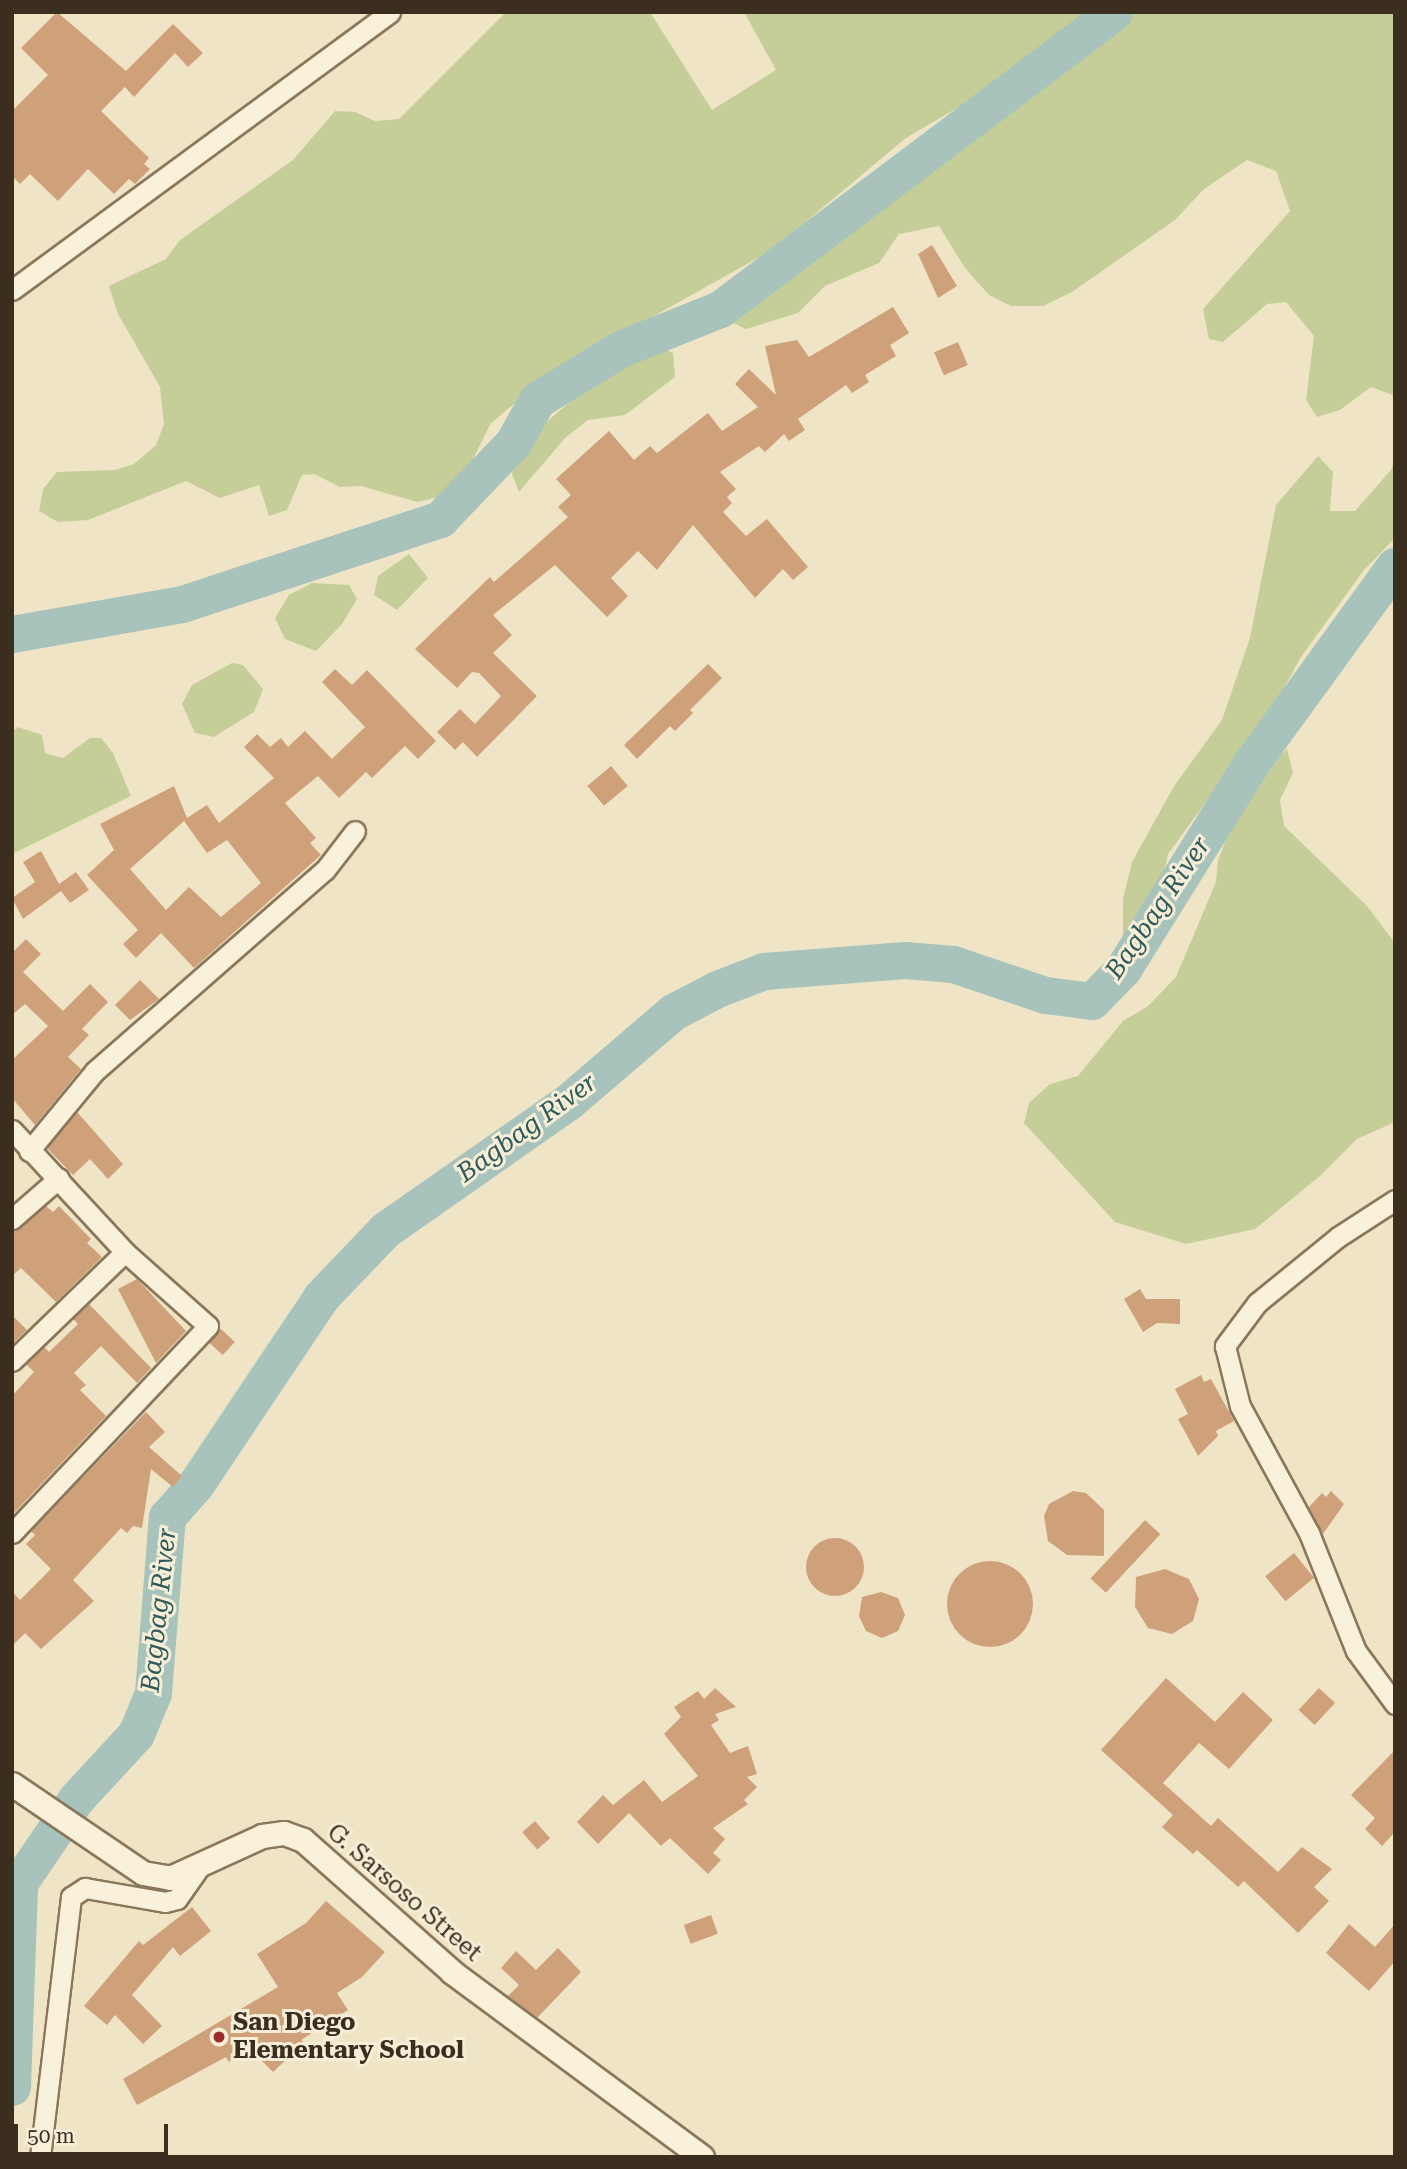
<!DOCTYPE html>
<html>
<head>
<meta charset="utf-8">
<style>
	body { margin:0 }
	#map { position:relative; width:1407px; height:2169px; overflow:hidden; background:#efe5c6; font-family:"Roboto Serif",serif }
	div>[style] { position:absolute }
	.green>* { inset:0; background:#c5ce99 }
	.river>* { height:37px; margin:-18.5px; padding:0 18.5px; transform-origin:18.5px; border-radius:18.5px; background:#a7c3bc }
	.building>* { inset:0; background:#cea17b; transform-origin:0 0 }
	.round { border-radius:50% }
	.roads { filter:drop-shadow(2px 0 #8b775b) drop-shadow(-2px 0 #8b775b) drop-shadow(0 2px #8b775b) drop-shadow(0 -2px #8b775b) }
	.minor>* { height:19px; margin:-9.5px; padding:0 9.5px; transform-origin:9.5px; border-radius:9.5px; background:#faf1da }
	.tertiary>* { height:23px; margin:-11.5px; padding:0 11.5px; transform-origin:11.5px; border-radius:11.5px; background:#faf1da }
	.dots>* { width:19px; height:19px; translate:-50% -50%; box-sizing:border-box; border:4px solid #f6eed6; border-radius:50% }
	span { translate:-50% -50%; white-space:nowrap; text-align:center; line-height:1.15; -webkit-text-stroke:6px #f6eed6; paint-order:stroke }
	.street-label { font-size:24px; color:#3b2e1f }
	.poi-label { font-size:24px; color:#3b2e1f; font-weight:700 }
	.left { translate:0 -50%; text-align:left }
	.water-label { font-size:26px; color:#2e5b5a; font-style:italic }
	.frame { position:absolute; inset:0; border:14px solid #3b2e1f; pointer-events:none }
	.scale { position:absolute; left:14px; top:2124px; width:154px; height:32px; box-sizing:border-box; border:4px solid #3b2e1f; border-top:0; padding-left:9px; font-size:21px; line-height:24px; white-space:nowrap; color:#3b2e1f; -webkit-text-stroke:5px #f6eed6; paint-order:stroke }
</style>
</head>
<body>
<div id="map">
	<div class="green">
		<div style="clip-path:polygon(506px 12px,650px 12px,712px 110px,776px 70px,744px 12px,1092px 12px,1015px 74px,906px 138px,772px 250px,550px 374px,491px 423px,465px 475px,444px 496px,417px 502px,361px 486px,340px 487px,314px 474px,302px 475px,287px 510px,269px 516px,259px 485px,220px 498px,186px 481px,88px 520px,58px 522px,39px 511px,43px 489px,57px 472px,115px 470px,134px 464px,156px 445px,164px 424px,160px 387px,118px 314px,109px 286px,166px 259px,180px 240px,293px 160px,335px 111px,355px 112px,375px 121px,399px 119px)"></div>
		<div style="clip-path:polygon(1134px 12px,1395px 12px,1395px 396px,1371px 387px,1340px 410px,1317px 417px,1306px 400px,1314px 336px,1286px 302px,1267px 304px,1223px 342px,1209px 339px,1203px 309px,1290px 211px,1276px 171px,1247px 160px,1204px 189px,1175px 220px,1072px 292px,1043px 306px,1011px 306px,989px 295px,965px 268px,939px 226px,899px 234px,879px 263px,825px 286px,798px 313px,746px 329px,733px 323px,740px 306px,956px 155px)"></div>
		<div style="clip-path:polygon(657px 346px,673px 353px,675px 377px,625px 415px,588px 420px,566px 437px,519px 492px,512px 474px,520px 452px,536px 431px,579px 394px)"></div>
		<div style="clip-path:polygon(1318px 456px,1333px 472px,1330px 511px,1355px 511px,1391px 470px,1395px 458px,1395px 538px,1364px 570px,1301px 657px,1268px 717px,1168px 854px,1151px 932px,1123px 939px,1123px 899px,1132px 862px,1174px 786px,1222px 720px,1250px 638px,1276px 505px)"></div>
		<div style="clip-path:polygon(409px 554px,428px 578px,397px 610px,374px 595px,378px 576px)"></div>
		<div style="clip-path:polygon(312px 583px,349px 585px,357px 599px,342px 624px,316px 651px,285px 639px,275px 618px,289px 595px)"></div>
		<div style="clip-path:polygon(232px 663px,243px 665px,263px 689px,254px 712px,214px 737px,195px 733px,182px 704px,192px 685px)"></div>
		<div style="clip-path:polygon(18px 727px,42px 735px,45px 753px,63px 758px,90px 738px,101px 738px,113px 753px,131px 796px,12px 854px,12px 732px)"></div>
		<div style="clip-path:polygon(1287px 749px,1293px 773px,1280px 800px,1284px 826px,1367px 906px,1395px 943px,1395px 1122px,1357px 1139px,1320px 1176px,1255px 1229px,1186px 1244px,1115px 1222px,1024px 1123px,1029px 1103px,1050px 1084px,1078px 1076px,1123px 1021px,1148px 1006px,1176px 977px,1216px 882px,1218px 860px,1240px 804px,1255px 779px)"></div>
	</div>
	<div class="river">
		<div style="left:12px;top:634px;width:173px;rotate:-10deg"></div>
		<div style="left:182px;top:604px;width:272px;rotate:-18.2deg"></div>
		<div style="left:440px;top:519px;width:105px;rotate:-46.2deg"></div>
		<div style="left:513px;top:443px;width:49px;rotate:-60.8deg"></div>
		<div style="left:537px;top:400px;width:97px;rotate:-31.6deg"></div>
		<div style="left:620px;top:349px;width:108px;rotate:-21.8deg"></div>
		<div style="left:720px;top:309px;width:493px;rotate:-37deg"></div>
		<div style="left:12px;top:2087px;width:204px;rotate:-88deg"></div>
		<div style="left:19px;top:1883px;width:102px;rotate:-55.8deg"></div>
		<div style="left:76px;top:1799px;width:88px;rotate:-47.3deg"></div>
		<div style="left:136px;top:1734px;width:44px;rotate:-67.5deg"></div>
		<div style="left:153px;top:1693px;width:177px;rotate:-85.5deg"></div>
		<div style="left:167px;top:1517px;width:44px;rotate:-48.7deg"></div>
		<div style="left:196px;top:1484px;width:225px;rotate:-56.2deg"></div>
		<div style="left:321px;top:1297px;width:93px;rotate:-46.3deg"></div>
		<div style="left:385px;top:1230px;width:223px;rotate:-35deg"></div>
		<div style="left:568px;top:1102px;width:138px;rotate:-40.6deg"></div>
		<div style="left:673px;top:1012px;width:50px;rotate:-27.6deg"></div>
		<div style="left:717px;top:989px;width:50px;rotate:-21deg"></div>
		<div style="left:764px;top:971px;width:141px;rotate:-4.5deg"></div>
		<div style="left:905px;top:960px;width:48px;rotate:4.8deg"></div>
		<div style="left:953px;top:964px;width:97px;rotate:18.6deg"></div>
		<div style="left:1045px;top:995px;width:47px;rotate:7.3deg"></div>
		<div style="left:1092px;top:1001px;width:45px;rotate:-45.9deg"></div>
		<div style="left:1123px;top:969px;width:244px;rotate:-58.1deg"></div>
		<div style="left:1252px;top:762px;width:243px;rotate:-54deg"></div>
	</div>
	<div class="building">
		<div style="clip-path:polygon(57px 12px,126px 71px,173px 24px,203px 53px,188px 67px,175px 53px,134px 97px,125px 87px,101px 111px,149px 158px,144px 164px,150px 169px,135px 184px,129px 179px,114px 194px,88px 169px,58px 201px,30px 174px,20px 184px,12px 176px,12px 111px,48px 75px,21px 48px)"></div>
		<div style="clip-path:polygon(932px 245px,957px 286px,938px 298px,918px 254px)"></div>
		<div style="clip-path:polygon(893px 307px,909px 333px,890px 345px,896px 356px,865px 375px,869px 382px,852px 393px,846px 385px,798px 419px,805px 430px,789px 441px,784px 434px,765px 452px,759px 446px,720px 472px,736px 489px,727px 497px,732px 503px,723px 512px,746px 536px,767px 519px,808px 567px,793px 580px,783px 569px,755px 598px,693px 525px,657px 570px,638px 551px,611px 578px,628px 596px,607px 617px,555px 565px,493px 615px,512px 635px,493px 653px,537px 696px,477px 757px,463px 742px,455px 750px,437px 732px,460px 709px,475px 724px,501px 696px,479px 673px,472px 672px,457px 688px,415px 649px,490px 577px,494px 582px,568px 517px,558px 507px,571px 495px,556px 479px,609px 431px,634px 460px,650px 446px,657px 453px,708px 413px,722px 431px,758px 407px,735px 384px,749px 369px,776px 395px,765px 346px,797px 340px,809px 357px)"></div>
		<div style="left:958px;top:342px;width:25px;height:26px;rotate:67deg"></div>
		<div style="clip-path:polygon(708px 664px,722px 678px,690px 710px,693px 713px,675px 731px,670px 726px,637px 759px,624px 745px)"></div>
		<div style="clip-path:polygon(evenodd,335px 669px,352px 685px,367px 670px,436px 741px,418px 759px,405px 746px,372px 778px,366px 772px,339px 798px,318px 776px,285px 803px,316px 838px,310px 843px,321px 855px,194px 968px,161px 933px,136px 958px,123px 944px,138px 930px,87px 875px,114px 850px,100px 824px,174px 786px,187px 818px,207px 805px,219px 823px,274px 778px,244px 747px,257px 734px,270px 747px,281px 738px,288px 747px,305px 731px,332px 759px,365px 727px,322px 682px,335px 669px,184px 821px,207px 853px,227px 840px,261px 883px,221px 917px,189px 887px,166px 910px,130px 869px,184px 821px)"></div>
		<div style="left:611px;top:766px;width:26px;height:31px;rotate:50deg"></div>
		<div style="clip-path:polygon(41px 851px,59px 884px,76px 872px,89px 890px,70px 903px,61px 891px,23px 919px,12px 898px,35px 882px,23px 862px)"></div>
		<div style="clip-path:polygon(26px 939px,41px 954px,23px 972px,63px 1011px,90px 984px,108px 1002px,82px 1029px,89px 1035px,68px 1057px,81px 1069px,35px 1125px,12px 1098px,12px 1060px,48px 1026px,25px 1004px,12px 1015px,12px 953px)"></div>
		<div style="clip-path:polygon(140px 980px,159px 999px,130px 1020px,115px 1005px)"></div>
		<div style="clip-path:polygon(77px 1112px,123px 1164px,108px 1179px,90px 1159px,73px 1175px,47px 1148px)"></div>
		<div style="clip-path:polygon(46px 1206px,53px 1212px,59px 1206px,91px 1239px,87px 1243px,102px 1257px,56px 1302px,21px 1268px,12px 1276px,12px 1231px)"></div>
		<div style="clip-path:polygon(137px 1279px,186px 1331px,156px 1363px,118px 1289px)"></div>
		<div style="clip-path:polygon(1140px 1289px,1146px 1299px,1180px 1299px,1180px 1324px,1157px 1323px,1143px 1332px,1124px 1299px)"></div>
		<div style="clip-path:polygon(89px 1304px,151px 1368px,137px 1383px,101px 1346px,74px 1373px,86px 1385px,80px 1390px,106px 1416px,14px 1513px,12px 1396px,34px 1372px,26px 1364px,44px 1347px,49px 1352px,78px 1324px,73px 1319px)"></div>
		<div style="clip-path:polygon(12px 1315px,27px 1330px,12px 1344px)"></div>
		<div style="left:221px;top:1329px;width:19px;height:18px;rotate:43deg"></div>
		<div style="clip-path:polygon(1201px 1375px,1204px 1382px,1211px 1379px,1234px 1421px,1216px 1431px,1218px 1436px,1198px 1456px,1178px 1419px,1188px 1414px,1175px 1389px)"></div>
		<div style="clip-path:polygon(146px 1412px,165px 1432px,149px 1447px,182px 1476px,173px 1487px,151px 1469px,142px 1528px,133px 1526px,127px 1533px,121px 1528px,73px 1580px,94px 1601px,41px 1649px,25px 1633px,12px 1646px,12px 1591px,20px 1600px,51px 1569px,26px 1544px,35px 1535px,31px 1531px)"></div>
		<div style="clip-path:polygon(1073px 1491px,1086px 1493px,1104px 1510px,1104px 1556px,1067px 1555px,1048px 1541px,1044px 1516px,1049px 1504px)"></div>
		<div style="clip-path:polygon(1331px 1491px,1344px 1504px,1323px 1534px,1309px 1507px,1322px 1493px,1326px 1497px)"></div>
		<div style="left:1145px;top:1520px;width:21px;height:80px;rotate:43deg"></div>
		<div class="round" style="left:806px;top:1538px;width:58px;height:58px"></div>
		<div style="left:1294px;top:1553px;width:32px;height:37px;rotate:51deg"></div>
		<div class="round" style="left:947px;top:1561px;width:86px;height:86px"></div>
		<div style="clip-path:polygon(1165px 1569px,1189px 1579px,1199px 1599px,1193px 1621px,1172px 1634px,1148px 1628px,1135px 1607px,1136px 1577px)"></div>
		<div style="clip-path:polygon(881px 1592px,898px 1598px,905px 1615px,898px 1631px,882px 1638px,866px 1631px,859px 1616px,862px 1597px)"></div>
		<div style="clip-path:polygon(1166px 1678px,1215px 1722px,1243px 1692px,1273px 1720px,1229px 1769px,1199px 1743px,1163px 1783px,1211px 1826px,1218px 1818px,1278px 1872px,1302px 1847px,1332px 1869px,1314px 1887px,1329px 1901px,1298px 1933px,1244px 1881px,1238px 1887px,1197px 1850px,1193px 1854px,1162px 1827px,1173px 1815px,1101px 1750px)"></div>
		<div style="clip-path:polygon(715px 1688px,736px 1707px,715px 1714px,719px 1720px,711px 1725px,730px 1753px,748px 1746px,757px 1774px,747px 1777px,757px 1787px,744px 1800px,748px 1804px,713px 1828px,725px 1839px,713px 1853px,721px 1860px,708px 1874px,670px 1838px,661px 1846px,629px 1813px,598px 1844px,577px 1822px,603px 1795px,613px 1805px,644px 1780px,662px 1802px,698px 1776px,664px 1734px,681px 1717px,674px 1707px,698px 1691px,704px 1699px)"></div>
		<div style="left:1319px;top:1688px;width:22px;height:30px;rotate:43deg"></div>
		<div style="clip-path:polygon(1395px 1750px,1395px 1832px,1382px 1846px,1365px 1829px,1375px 1818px,1351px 1795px)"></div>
		<div style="left:535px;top:1821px;width:23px;height:17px;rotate:49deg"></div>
		<div style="clip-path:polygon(326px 1901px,385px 1952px,362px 1977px,337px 1993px,348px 2010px,301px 2040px,304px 2043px,273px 2072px,251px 2050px,229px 2062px,226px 2057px,137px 2105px,123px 2079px,278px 1987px,257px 1954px,306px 1923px)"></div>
		<div style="clip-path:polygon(192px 1907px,211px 1931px,180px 1956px,173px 1947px,132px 1995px,162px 2026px,143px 2044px,115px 2015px,107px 2025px,84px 2006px,139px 1941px,143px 1945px)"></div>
		<div style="left:711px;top:1915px;width:20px;height:29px;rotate:70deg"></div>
		<div style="clip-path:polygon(1349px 1924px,1375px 1947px,1395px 1924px,1395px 1961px,1369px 1991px,1326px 1953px)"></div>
		<div style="clip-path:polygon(558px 1948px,581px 1972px,537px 2018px,508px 1996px,519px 1985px,501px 1968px,516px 1951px,536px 1970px)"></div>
	</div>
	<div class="roads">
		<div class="minor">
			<div style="left:12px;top:290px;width:469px;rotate:-36.3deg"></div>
			<div style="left:12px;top:1130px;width:166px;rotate:47.2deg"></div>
			<div style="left:125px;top:1252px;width:111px;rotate:41.7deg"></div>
			<div style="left:208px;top:1326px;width:285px;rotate:133.4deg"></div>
			<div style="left:29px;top:1151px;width:104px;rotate:-50.5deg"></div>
			<div style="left:95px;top:1071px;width:305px;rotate:-41.2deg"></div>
			<div style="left:325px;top:870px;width:49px;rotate:-52.4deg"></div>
			<div style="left:1395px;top:1200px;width:68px;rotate:147deg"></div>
			<div style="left:1338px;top:1237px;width:104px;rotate:140.8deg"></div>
			<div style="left:1257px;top:1303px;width:54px;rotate:126.7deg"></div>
			<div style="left:1225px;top:1346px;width:62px;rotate:76deg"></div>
			<div style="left:1240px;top:1406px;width:145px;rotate:61.5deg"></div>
			<div style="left:1309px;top:1533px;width:127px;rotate:68.3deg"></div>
			<div style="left:1356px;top:1651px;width:66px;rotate:53.7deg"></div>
			<div style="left:12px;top:1219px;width:62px;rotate:-41.1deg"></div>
			<div style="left:12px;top:1361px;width:157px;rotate:-44deg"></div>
			<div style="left:40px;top:2157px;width:262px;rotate:-83.2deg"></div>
			<div style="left:71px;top:1897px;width:17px;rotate:-33deg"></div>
			<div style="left:85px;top:1888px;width:81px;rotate:9.9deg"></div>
			<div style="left:165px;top:1902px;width:12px;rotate:-14deg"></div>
			<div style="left:177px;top:1899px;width:39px;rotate:-55deg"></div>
		</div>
		<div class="tertiary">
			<div style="left:12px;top:1784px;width:158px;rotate:34.2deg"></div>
			<div style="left:143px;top:1873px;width:27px;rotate:10deg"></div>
			<div style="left:170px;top:1878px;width:101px;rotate:-24.5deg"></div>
			<div style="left:262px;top:1836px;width:22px;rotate:-8deg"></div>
			<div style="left:284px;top:1833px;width:20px;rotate:20deg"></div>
			<div style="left:303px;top:1840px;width:199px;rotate:41.5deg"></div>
			<div style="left:452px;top:1972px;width:311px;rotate:36.5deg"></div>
		</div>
	</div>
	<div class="dots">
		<div style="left:219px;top:2037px;background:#9b2e2a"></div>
	</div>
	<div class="street-label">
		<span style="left:404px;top:1893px;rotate:41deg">G. Sarsoso Street</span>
	</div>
	<div class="poi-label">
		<span class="left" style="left:233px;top:2037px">San Diego<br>Elementary School</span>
	</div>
	<div class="water-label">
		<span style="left:1158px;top:908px;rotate:-56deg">Bagbag River</span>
		<span style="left:527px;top:1128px;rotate:-36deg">Bagbag River</span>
		<span style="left:159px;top:1610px;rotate:-84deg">Bagbag River</span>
	</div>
	<div class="frame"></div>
	<div class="scale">50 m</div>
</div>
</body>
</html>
